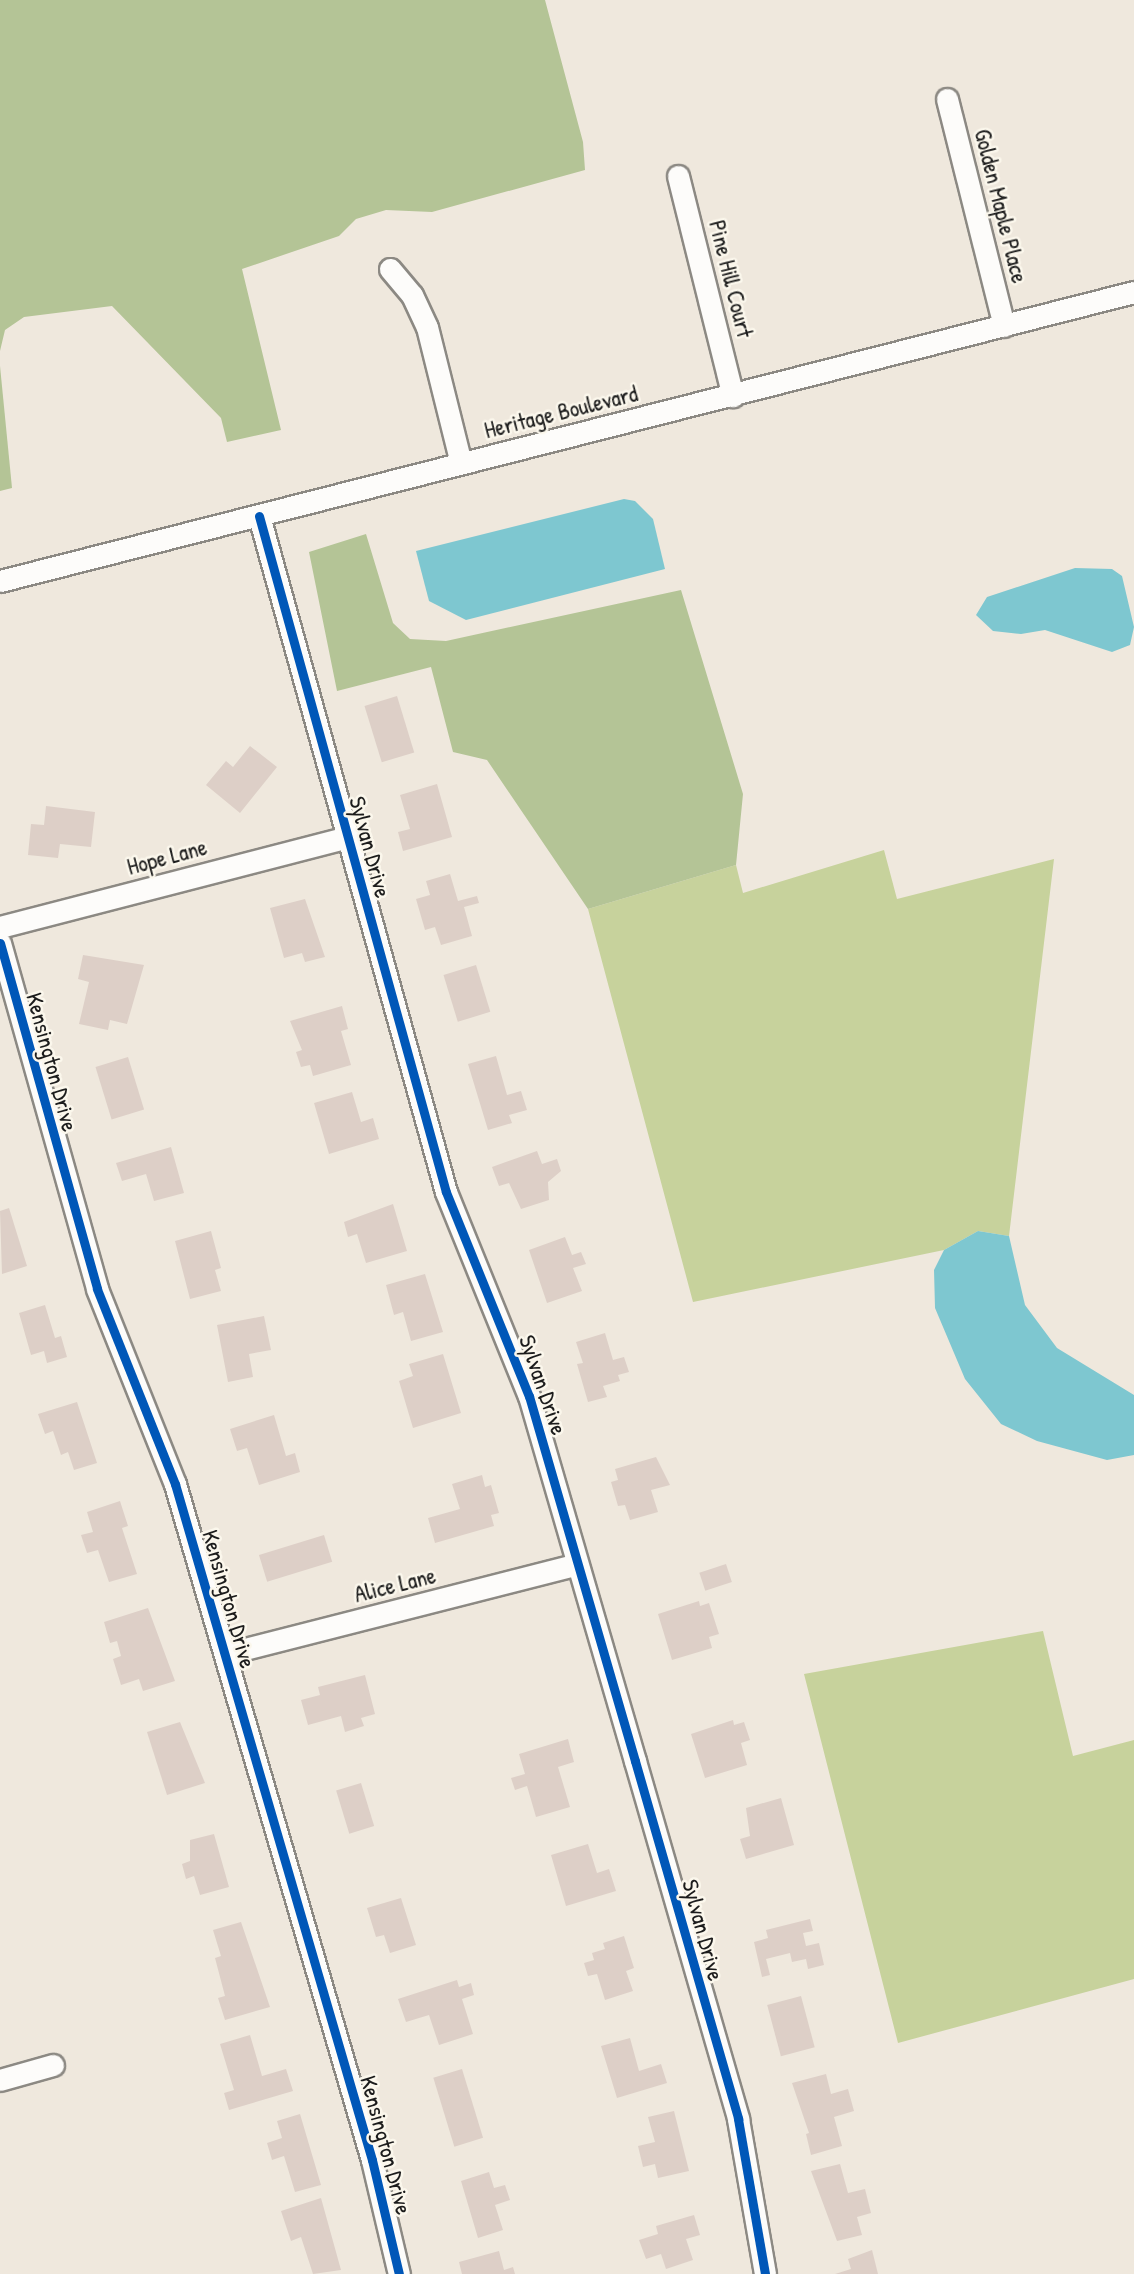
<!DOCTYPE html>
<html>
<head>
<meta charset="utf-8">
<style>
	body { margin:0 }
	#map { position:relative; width:1134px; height:2274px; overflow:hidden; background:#efe8dd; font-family:"Patrick Hand",sans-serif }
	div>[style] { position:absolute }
	.green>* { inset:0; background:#c7d29c }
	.forest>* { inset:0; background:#b4c496 }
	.water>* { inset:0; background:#7ec7d0 }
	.building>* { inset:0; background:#ddcfc7; transform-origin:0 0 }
	.roads { filter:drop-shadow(2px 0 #8c8983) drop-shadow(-2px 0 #8c8983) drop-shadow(0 2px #8c8983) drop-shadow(0 -2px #8c8983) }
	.minor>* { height:21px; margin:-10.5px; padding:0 10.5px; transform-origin:10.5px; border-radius:10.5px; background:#fdfcfa }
	.cycleway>* { height:9px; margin:-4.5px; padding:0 4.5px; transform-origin:4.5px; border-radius:4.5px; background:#0057b8 }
	span { translate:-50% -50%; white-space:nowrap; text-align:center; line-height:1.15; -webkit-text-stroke:5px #fbf7ec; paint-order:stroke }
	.street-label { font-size:23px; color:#1c1c1c }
</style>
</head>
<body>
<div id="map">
	<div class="green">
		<div style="clip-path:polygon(884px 850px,897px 899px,1054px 859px,1009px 1236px,978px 1231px,944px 1250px,693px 1302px,588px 909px,736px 865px,743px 893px)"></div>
		<div style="clip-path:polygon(1043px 1631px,1073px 1756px,1134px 1740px,1134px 1979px,898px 2043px,804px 1674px)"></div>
	</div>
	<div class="forest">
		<div style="clip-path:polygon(0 0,545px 0,583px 142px,585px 170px,432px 212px,386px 210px,356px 219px,339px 236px,242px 269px,281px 430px,227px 442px,221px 418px,112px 306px,24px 317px,5px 330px,0 351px)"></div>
		<div style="clip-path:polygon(0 366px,12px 488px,0 491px)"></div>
		<div style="clip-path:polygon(366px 534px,393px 623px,410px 639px,446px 641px,681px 590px,743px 794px,736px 865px,588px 909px,487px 760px,453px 752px,431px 667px,337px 691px,309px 552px)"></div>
	</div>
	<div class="water">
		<div style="clip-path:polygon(624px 499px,635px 501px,653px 519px,665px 569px,466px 620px,429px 601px,416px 551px)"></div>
		<div style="clip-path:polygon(1075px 568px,1112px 569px,1122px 576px,1134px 627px,1130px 645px,1112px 652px,1045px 630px,1021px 634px,993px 631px,976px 615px,987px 597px)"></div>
		<div style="clip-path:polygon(978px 1231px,1009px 1236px,1025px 1305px,1057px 1348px,1134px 1395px,1134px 1455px,1107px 1460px,1037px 1441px,1001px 1424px,965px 1379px,935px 1308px,934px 1270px,944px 1250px)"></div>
	</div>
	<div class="building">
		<div style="left:397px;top:696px;width:59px;height:34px;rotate:73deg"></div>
		<div style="clip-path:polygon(250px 746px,277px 767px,240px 813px,206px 785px,226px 761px,233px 767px)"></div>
		<div style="clip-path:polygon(437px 784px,452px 837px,403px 851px,398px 832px,410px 829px,400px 795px)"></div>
		<div style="clip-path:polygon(46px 806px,95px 812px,91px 847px,60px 844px,58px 858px,28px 855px,31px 824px,44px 825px)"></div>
		<div style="clip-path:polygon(450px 874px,458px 901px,477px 896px,479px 903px,464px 907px,472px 936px,441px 945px,435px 927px,425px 930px,416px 899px,430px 895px,426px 881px)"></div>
		<div style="clip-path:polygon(305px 899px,325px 957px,305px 962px,302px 953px,284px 958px,270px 908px)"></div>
		<div style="clip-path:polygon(83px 955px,144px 965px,127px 1024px,110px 1020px,108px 1030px,79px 1024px,89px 982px,78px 979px)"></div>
		<div style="left:476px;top:965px;width:49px;height:34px;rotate:73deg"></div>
		<div style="clip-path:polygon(342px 1006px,348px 1029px,341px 1031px,351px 1065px,313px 1076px,310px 1065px,301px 1067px,296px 1052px,302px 1050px,290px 1021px)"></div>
		<div style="clip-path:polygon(496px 1056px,507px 1095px,521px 1091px,527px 1110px,509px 1115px,512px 1123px,488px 1130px,468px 1064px)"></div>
		<div style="left:128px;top:1057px;width:55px;height:34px;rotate:73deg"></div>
		<div style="clip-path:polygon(352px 1092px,361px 1122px,373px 1118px,379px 1139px,329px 1154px,314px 1103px)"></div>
		<div style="clip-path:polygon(171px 1147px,184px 1193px,154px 1201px,146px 1174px,122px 1181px,116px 1163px)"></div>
		<div style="clip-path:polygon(537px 1151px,542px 1164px,557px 1159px,561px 1171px,548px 1182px,549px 1200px,521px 1209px,509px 1183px,499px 1186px,492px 1167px)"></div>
		<div style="clip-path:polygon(393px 1204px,407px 1251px,366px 1263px,357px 1234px,348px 1237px,344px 1222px)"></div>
		<div style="clip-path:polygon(9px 1208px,27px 1266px,2px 1274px,0 1211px)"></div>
		<div style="clip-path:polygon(211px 1231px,221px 1268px,215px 1270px,221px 1291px,190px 1299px,175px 1241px)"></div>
		<div style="clip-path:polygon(565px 1237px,572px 1255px,581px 1252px,586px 1264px,573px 1268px,582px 1291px,547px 1303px,529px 1250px)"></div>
		<div style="clip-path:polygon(425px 1274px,443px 1332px,411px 1341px,403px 1312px,394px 1315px,386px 1285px)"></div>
		<div style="clip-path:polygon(45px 1305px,55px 1338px,61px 1336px,67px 1357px,47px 1363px,44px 1351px,31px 1355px,19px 1313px)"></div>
		<div style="clip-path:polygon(264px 1316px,271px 1350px,249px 1354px,253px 1377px,228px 1382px,217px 1325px)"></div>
		<div style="clip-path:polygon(605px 1333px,613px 1360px,624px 1357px,629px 1372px,618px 1375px,620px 1381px,603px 1386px,607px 1397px,588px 1402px,577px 1364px,583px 1363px,576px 1342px)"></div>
		<div style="clip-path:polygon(443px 1354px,461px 1413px,413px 1428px,399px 1381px,413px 1376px,409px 1364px)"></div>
		<div style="clip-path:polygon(77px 1402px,97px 1463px,74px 1470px,68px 1452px,61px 1455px,53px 1431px,45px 1434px,38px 1414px)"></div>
		<div style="clip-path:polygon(274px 1415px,286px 1456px,295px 1453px,300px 1472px,259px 1485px,247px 1448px,237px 1451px,230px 1429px)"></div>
		<div style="clip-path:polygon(656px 1457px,670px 1485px,651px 1490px,658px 1512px,630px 1520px,625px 1505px,618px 1506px,611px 1482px,618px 1480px,615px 1469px)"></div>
		<div style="clip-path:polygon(482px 1475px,485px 1487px,491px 1485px,499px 1513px,491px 1515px,494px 1526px,435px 1543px,428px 1518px,460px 1509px,452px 1484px)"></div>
		<div style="clip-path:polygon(120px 1501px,128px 1526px,122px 1528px,137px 1574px,109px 1582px,98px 1550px,87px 1553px,81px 1535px,93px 1532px,87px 1512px)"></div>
		<div style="left:324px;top:1535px;width:28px;height:68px;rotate:73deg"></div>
		<div style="left:726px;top:1564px;width:19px;height:28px;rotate:72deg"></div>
		<div style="clip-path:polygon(699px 1601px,700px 1606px,709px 1603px,719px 1634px,709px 1637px,712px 1648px,672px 1660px,658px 1614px)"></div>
		<div style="clip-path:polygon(148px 1608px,175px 1681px,143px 1691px,139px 1679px,121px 1685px,113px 1659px,121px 1656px,117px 1641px,110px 1643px,104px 1622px)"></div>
		<div style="clip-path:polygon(365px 1675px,375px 1714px,361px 1718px,364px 1726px,345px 1732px,341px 1716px,308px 1725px,301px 1700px,320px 1695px,318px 1687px)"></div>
		<div style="clip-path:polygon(733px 1720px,734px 1725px,744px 1722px,750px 1740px,741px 1743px,747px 1765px,705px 1778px,691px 1734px)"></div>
		<div style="clip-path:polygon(180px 1722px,205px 1783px,167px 1795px,147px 1732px)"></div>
		<div style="clip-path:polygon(568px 1739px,574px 1762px,558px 1767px,570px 1807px,536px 1817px,527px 1786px,515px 1790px,511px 1778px,525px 1774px,519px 1754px)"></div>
		<div style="left:361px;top:1783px;width:45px;height:26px;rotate:73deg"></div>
		<div style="clip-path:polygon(781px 1798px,794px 1845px,746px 1859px,740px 1839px,750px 1836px,746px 1808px)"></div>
		<div style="clip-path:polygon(214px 1834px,229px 1887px,200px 1895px,194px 1876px,186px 1879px,182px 1864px,190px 1861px,190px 1840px)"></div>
		<div style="clip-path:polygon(588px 1844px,597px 1873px,609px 1869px,616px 1891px,566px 1906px,551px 1855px)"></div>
		<div style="clip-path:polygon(401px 1898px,416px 1945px,390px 1953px,384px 1935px,376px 1937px,367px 1908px)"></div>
		<div style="clip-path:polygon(810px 1919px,813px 1931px,803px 1933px,806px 1946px,819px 1943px,824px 1965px,808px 1969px,806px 1959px,792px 1962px,790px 1953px,766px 1959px,770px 1975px,762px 1977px,754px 1942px,768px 1938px,766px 1930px)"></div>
		<div style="clip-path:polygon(241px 1922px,270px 2007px,225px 2020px,218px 1998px,225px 1996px,215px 1958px,221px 1956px,213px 1930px)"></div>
		<div style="clip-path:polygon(624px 1936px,634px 1968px,626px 1971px,633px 1991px,605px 2000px,597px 1974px,588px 1976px,584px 1963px,594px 1960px,592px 1953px,605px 1949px,603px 1943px)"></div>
		<div style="clip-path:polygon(457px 1980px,459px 1987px,471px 1983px,474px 1995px,462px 1999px,473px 2034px,439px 2045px,429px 2015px,406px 2022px,398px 1999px)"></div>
		<div style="left:801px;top:1996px;width:53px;height:35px;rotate:75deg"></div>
		<div style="clip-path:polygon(250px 2035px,262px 2076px,286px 2069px,293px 2091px,229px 2110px,224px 2093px,234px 2090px,220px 2044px)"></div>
		<div style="clip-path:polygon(630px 2038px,639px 2071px,661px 2064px,667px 2083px,617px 2098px,601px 2046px)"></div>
		<div style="left:462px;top:2069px;width:72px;height:30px;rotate:73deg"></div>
		<div style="clip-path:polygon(826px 2074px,831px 2094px,848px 2089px,854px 2111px,834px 2117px,842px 2146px,811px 2155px,806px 2134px,809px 2133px,792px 2083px)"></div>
		<div style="clip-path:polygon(674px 2111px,689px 2171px,658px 2178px,655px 2164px,643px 2167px,638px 2146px,655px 2142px,648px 2117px)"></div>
		<div style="clip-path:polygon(300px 2114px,321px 2185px,295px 2192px,284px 2156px,272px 2160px,267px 2143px,282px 2138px,277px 2121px)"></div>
		<div style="clip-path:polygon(840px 2164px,848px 2193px,865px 2189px,871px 2213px,857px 2217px,862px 2235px,837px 2241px,811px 2171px)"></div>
		<div style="clip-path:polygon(489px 2172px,494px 2188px,505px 2185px,510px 2200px,495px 2205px,503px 2230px,478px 2238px,461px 2181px)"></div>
		<div style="clip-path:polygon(321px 2198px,341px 2270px,313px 2274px,301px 2237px,291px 2241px,281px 2211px)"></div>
		<div style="clip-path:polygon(694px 2215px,700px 2235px,686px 2239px,693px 2260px,666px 2269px,661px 2254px,646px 2259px,639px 2240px,658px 2234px,656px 2226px)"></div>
		<div style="clip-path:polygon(872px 2250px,878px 2274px,835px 2274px,851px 2269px,848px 2259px)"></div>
		<div style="clip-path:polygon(499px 2251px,504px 2270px,513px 2267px,515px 2274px,462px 2274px,459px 2262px)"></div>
	</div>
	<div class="roads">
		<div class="minor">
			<div style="left:947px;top:99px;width:234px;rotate:75.9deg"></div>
			<div style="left:678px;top:176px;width:227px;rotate:76deg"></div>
			<div style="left:390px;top:269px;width:34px;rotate:50deg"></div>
			<div style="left:412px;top:295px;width:35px;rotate:65deg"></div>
			<div style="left:427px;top:327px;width:140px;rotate:76deg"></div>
			<div style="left:259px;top:516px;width:701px;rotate:74.54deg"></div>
			<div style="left:446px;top:1192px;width:220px;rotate:67.9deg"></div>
			<div style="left:529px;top:1396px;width:380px;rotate:73.8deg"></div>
			<div style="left:635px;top:1761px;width:373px;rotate:73.9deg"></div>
			<div style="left:738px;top:2119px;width:157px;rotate:80.1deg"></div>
			<div style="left:0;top:581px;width:1170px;rotate:-14.3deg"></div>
			<div style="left:0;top:927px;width:358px;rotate:-14.5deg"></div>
			<div style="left:0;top:943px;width:359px;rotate:74.3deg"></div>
			<div style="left:97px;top:1289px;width:210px;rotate:68.2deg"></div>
			<div style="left:175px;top:1484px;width:704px;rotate:73.75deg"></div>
			<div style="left:372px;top:2160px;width:117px;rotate:76.7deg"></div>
			<div style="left:225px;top:1654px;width:363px;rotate:-14.3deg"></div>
			<div style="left:0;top:2080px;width:55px;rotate:-15.8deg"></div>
		</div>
	</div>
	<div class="cycleway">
		<div style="left:259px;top:516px;width:701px;rotate:74.54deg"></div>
		<div style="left:446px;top:1192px;width:220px;rotate:67.9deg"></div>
		<div style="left:529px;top:1396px;width:380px;rotate:73.8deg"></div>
		<div style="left:635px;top:1761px;width:373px;rotate:73.9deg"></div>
		<div style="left:738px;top:2119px;width:157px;rotate:80.1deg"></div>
		<div style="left:0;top:943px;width:359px;rotate:74.3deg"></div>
		<div style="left:97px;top:1289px;width:210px;rotate:68.2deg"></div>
		<div style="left:175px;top:1484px;width:704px;rotate:73.75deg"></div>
		<div style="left:372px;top:2160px;width:117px;rotate:76.7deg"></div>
	</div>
	<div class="street-label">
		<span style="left:1001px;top:206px;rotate:76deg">Golden Maple Place</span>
		<span style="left:731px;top:279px;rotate:76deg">Pine Hill Court</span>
		<span style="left:561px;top:412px;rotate:-14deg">Heritage Boulevard</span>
		<span style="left:370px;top:847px;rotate:75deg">Sylvan Drive</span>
		<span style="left:167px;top:857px;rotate:-15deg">Hope Lane</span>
		<span style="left:52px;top:1062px;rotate:75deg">Kensington Drive</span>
		<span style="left:543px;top:1385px;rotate:71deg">Sylvan Drive</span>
		<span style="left:395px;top:1585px;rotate:-14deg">Alice Lane</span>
		<span style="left:229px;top:1599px;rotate:74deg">Kensington Drive</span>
		<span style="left:703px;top:1930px;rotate:75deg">Sylvan Drive</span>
		<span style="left:386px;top:2145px;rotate:75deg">Kensington Drive</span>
	</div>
</div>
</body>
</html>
